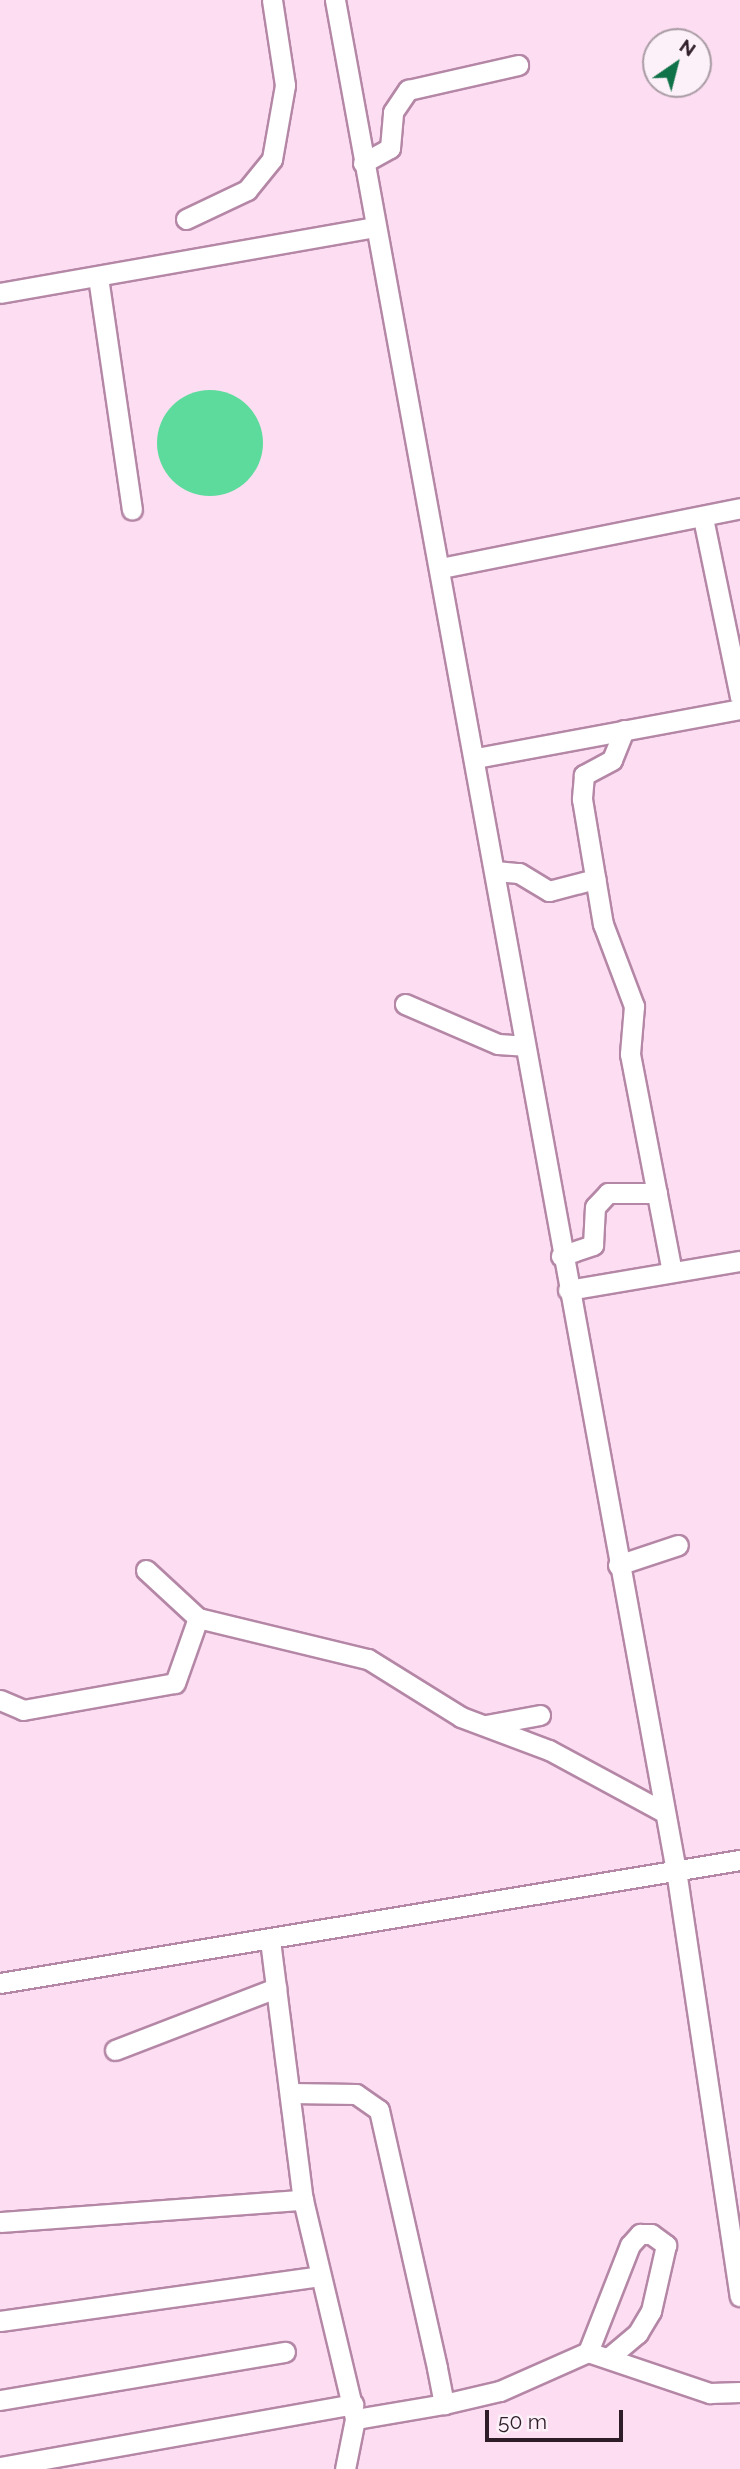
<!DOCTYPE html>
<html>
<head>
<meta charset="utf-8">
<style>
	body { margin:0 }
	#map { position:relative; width:740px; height:2469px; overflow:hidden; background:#fcddf1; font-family:Raleway,sans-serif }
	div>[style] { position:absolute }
	.water>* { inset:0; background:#5cdb9c }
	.round { border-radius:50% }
	.roads { filter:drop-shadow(2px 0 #b587a6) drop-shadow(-2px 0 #b587a6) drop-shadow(0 2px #b587a6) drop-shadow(0 -2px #b587a6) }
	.minor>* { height:19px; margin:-9.5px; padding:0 9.5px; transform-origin:9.5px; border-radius:9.5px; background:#fff }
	span { translate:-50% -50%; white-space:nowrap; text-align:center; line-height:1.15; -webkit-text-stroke:5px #fcf1f8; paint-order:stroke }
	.north { position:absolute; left:642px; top:28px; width:70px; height:70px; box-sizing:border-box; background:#fcf1f8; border:2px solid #aa9ca5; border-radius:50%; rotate:35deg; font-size:19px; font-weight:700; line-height:28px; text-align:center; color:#2e1c28 }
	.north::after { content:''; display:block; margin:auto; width:24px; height:32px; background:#107249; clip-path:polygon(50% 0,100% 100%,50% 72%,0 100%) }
	.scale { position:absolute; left:485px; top:2410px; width:138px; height:32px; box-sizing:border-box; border:4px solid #2e1c28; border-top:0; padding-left:9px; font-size:21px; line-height:24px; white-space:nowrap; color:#2e1c28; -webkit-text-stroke:5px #fcf1f8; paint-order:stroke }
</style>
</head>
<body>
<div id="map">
	<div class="water">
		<div class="round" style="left:157px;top:390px;width:106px;height:106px"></div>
	</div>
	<div class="roads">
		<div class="minor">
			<div style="left:335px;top:0;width:1901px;rotate:79.67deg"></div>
			<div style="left:676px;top:1870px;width:431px;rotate:81.5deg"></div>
			<div style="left:363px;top:163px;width:31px;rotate:-29deg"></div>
			<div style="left:390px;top:148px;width:36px;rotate:-85deg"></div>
			<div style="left:393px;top:112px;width:27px;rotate:-56deg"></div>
			<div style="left:408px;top:90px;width:113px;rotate:-12.8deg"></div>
			<div style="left:186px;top:219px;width:68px;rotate:-25.4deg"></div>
			<div style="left:247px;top:190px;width:40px;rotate:-51deg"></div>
			<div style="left:272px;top:159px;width:75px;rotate:-80deg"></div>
			<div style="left:285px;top:85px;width:86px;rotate:-98.7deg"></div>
			<div style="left:98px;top:277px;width:235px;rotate:81.7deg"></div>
			<div style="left:0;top:293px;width:379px;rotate:-10deg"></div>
			<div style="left:703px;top:518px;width:183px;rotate:78.3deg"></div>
			<div style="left:441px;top:568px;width:305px;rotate:-11.3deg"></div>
			<div style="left:624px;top:730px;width:32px;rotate:112deg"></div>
			<div style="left:612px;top:760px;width:32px;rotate:152deg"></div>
			<div style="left:584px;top:775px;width:24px;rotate:95deg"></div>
			<div style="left:582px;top:799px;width:127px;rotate:80.5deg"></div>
			<div style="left:603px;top:924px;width:88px;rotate:69.3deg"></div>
			<div style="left:634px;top:1006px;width:48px;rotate:94.8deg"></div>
			<div style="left:630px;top:1054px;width:222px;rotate:79.1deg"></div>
			<div style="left:476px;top:758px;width:269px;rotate:-10.5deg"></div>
			<div style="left:495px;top:871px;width:24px;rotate:5deg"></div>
			<div style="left:519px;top:873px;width:35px;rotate:31deg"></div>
			<div style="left:549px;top:891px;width:48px;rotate:-14.6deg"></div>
			<div style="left:405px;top:1004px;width:101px;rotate:23.3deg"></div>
			<div style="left:498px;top:1044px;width:26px;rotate:4deg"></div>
			<div style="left:561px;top:1256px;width:34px;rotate:-19deg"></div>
			<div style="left:593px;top:1245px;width:38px;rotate:-87deg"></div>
			<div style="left:595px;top:1207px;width:19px;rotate:-47deg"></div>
			<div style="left:608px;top:1193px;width:49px"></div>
			<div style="left:568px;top:1290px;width:174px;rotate:-9.6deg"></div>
			<div style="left:618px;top:1565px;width:63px;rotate:-18.4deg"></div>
			<div style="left:146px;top:1570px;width:71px;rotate:42.7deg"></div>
			<div style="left:198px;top:1618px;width:175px;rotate:13.6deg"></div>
			<div style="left:368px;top:1659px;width:110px;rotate:31.9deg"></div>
			<div style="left:461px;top:1717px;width:94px;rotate:20.6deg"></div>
			<div style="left:549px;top:1750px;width:128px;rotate:28.4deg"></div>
			<div style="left:0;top:1700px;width:25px;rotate:23deg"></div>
			<div style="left:23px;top:1710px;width:154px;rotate:-10.1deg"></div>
			<div style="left:175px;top:1683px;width:69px;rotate:-70.5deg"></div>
			<div style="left:486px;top:1725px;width:55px;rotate:-10.5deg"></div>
			<div style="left:270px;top:1940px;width:262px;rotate:82.8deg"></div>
			<div style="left:303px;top:2200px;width:225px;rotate:76.6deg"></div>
			<div style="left:355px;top:2419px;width:51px;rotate:101.3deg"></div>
			<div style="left:0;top:1983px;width:750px;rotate:-9.44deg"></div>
			<div style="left:115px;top:2050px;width:173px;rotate:-21.1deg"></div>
			<div style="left:290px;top:2093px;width:66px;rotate:0.9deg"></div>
			<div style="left:356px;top:2094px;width:28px;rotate:35deg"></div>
			<div style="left:379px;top:2110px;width:264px;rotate:77.3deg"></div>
			<div style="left:437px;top:2368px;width:37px;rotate:79deg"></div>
			<div style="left:444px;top:2404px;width:90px;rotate:170.4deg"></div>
			<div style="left:0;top:2222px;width:304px;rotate:-4.2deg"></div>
			<div style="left:0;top:2321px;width:323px;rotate:-8deg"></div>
			<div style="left:588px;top:2352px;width:115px;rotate:-68.6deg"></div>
			<div style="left:630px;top:2245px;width:15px;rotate:-48deg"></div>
			<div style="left:640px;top:2234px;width:11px"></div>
			<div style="left:651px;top:2234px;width:19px;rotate:36deg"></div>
			<div style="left:666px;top:2245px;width:68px;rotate:102.8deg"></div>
			<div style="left:651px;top:2311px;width:26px;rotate:121deg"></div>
			<div style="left:638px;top:2333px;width:35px;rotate:140deg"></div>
			<div style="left:0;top:2400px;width:289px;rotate:-9.6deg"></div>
			<div style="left:444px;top:2404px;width:57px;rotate:-13.1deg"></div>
			<div style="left:500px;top:2391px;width:96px;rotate:-23.9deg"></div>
			<div style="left:588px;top:2352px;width:129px;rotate:18.6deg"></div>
			<div style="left:710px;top:2393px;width:30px;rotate:-2deg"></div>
			<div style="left:0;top:2467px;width:359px;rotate:-10.1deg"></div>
		</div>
	</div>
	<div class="north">N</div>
	<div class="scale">50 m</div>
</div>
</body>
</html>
